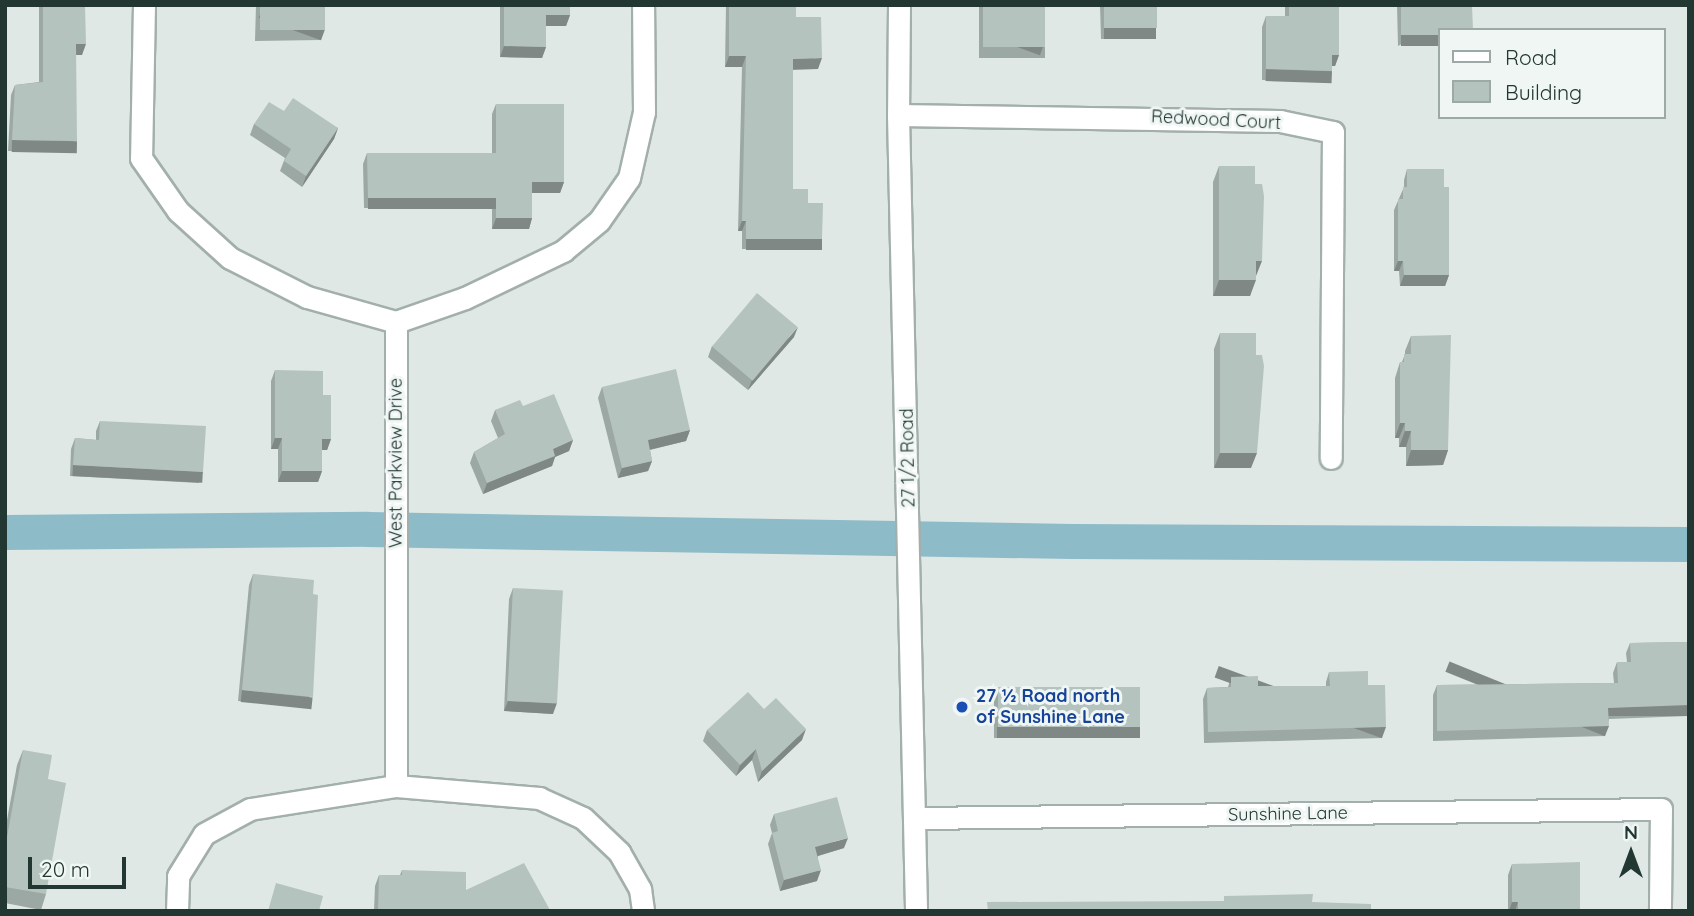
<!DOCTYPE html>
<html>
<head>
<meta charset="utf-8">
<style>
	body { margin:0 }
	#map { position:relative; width:1694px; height:916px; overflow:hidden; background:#dfe8e5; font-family:Quicksand,sans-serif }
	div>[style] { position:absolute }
	.canal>* { height:35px; margin:-17.5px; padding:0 17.5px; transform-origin:17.5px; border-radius:17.5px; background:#8dbbc8 }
	.roads { filter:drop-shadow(2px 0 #a3afac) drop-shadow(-2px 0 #a3afac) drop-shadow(0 2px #a3afac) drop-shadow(0 -2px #a3afac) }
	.minor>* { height:21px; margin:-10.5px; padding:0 10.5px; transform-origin:10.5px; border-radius:10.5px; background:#fff }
	.wall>* { inset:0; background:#9ca8a3; transform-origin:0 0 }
	.shaded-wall>* { inset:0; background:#7f8885; transform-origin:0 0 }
	.building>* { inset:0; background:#b5c3be; transform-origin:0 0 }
	.dots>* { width:19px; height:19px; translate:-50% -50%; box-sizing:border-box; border:4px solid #eff6f3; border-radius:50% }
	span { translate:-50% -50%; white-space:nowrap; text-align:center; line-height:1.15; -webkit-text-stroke:6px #eff6f3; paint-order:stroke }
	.street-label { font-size:18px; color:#223632 }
	.transit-label { font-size:18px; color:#164399; font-weight:700 }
	.left { translate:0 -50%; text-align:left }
	.frame { position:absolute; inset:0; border:7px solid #223632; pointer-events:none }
	.legend { position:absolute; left:1438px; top:28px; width:228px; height:91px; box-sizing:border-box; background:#eff6f3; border:2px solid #9da9a6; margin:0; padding:9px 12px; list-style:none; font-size:21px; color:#223632 }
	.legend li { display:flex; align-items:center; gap:14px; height:35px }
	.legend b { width:35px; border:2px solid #9da9a6 }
	.north { position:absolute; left:1596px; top:818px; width:70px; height:70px; -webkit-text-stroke:5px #eff6f3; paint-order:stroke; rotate:0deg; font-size:19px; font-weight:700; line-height:28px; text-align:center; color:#223632 }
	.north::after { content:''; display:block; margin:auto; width:24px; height:32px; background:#223632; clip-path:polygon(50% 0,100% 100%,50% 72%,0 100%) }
	.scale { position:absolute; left:28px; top:857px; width:98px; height:32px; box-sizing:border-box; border:4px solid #223632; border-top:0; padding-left:9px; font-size:21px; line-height:24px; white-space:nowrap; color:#223632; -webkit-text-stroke:5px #eff6f3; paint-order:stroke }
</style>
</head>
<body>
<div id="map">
	<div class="canal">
		<div style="left:5px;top:532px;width:362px;rotate:-0.5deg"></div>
		<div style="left:367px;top:529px;width:705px;rotate:0.98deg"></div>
		<div style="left:1072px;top:541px;width:617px;rotate:0.28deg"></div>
	</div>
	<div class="roads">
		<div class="minor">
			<div style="left:144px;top:5px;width:153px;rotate:91.1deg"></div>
			<div style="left:141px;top:158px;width:65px;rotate:55.1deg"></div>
			<div style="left:178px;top:211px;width:70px;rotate:42.1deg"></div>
			<div style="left:230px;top:258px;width:86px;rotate:26.9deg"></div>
			<div style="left:307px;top:297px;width:92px;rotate:15.7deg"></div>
			<div style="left:899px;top:5px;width:110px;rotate:90.5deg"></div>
			<div style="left:898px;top:115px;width:796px;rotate:88.7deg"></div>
			<div style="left:898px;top:115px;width:382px;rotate:0.9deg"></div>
			<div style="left:1280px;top:121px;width:54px;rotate:11.7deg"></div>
			<div style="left:1333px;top:132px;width:326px;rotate:90.4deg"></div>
			<div style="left:396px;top:322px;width:464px;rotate:90deg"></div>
			<div style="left:396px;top:322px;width:73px;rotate:-19.2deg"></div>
			<div style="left:465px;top:298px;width:109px;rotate:-25.6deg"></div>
			<div style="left:563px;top:251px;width:47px;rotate:-39.8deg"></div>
			<div style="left:599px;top:221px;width:52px;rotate:-55.1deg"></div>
			<div style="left:629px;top:178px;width:68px;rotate:-77.2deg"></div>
			<div style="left:644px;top:112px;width:107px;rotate:-90.5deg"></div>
			<div style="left:916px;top:818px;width:745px;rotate:-0.69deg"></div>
			<div style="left:1661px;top:809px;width:102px;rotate:90.6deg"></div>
			<div style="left:177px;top:911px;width:35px;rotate:-88deg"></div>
			<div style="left:178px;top:876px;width:49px;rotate:-58.2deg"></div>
			<div style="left:204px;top:834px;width:52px;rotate:-28.5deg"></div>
			<div style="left:250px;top:809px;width:148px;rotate:-9deg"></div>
			<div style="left:396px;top:786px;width:144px;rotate:4.8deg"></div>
			<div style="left:539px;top:798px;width:48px;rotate:24.4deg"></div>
			<div style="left:583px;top:818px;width:50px;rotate:43.4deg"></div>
			<div style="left:619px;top:852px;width:43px;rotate:60.4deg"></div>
			<div style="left:640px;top:889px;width:22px;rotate:82deg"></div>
		</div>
	</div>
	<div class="wall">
		<div style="clip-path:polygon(39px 5px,85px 5px,82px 55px,76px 55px,73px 152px,8px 151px,11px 95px,15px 85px,39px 82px)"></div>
		<div style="clip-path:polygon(256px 5px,325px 5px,325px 29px,321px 40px,255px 41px)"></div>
		<div style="clip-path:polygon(500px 5px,570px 5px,570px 15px,566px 26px,546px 26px,546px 47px,542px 58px,500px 57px)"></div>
		<div style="clip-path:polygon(726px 5px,796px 5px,796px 17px,818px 69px,793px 69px,793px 189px,808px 203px,822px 239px,818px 249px,742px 249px,742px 231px,738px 231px,742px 67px,725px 67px)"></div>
		<div style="left:979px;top:5px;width:66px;height:53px"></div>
		<div style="clip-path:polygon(1100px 5px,1157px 5px,1156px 28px,1152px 39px,1101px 39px)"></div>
		<div style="clip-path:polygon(1285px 5px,1339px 5px,1339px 55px,1335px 66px,1332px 66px,1332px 71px,1329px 82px,1262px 80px,1262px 27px,1266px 16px,1285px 16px)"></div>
		<div style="clip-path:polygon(1397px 5px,1472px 5px,1398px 46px)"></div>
		<div style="clip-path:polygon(496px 104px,564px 182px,560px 193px,532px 193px,532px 218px,529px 229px,492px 229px,492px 208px,364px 208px,363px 164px,367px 153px,492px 153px,492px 114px)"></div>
		<div style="clip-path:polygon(284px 111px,338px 128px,334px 139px,302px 187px,280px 171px,285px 158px,250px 135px,254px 124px)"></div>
		<div style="clip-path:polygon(1219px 166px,1256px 276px,1250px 296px,1213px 296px,1213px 182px)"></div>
		<div style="clip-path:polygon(1407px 169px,1444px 187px,1449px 275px,1445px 286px,1400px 286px,1399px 271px,1394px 271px,1394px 210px,1404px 187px,1404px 180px)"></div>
		<div style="clip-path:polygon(1220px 333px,1251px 468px,1214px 468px,1214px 349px)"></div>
		<div style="clip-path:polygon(1411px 336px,1448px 450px,1443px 465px,1406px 466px,1406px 447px,1399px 447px,1399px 438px,1395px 438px,1395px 378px,1400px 362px,1402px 362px,1405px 354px,1405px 351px)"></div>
		<div style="clip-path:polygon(794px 337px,748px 390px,708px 357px,712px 346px)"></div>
		<div style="clip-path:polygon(275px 370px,331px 439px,327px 450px,322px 450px,322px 471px,318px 482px,278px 482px,278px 449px,271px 449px,271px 381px)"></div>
		<div style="clip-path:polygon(602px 387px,690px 430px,686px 441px,650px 450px,652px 461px,648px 471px,618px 478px,598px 398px)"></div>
		<div style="clip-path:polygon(523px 406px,573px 440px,569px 451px,555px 457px,552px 466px,483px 494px,470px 463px,474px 452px,498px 438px,491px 421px,495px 410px)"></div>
		<div style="clip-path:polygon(100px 421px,203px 472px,199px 483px,70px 476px,71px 449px,75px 438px,96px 440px,96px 431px)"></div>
		<div style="clip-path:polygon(253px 574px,313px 594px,309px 708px,238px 701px,249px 585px)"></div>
		<div style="clip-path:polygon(513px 588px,553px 714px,504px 711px,509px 599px)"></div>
		<div style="clip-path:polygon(1689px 642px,1689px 716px,1609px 719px,1605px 736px,1433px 741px,1433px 695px,1437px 685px,1614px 683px,1613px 673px,1617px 662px,1627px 662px,1626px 653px,1630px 643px)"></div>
		<div style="clip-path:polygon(1329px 672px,1368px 685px,1382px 738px,1204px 743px,1203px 699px,1207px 688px,1228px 687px,1231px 677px,1258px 686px,1326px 686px,1326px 682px)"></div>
		<div style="clip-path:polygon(998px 687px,1140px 727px,1136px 738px,994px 738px,994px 698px)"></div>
		<div style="clip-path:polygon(764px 709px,802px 740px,758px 782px,752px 760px,736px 776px,703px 741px,707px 730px)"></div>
		<div style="clip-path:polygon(23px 750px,48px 779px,46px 894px,41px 910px,5px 903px,5px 831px,17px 765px)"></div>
		<div style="clip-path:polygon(774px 814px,844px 848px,818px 856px,817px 881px,780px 891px,768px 844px,772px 833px,770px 825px)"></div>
		<div style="clip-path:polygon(1512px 864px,1580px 911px,1508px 911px,1508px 875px)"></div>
		<div style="clip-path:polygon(402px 870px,466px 890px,555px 911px,374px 911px,375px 886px,379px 875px,400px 875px)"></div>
	</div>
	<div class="shaded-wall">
		<div style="clip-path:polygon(546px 15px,570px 15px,566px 26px,542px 26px)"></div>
		<div style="left:1104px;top:28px;width:52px;height:11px"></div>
		<div style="left:325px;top:29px;width:12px;height:66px;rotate:110deg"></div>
		<div style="left:1401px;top:35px;width:39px;height:11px"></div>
		<div style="clip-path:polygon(76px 44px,86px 44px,82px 55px,72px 55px)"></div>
		<div style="left:1044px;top:44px;width:12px;height:61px;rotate:110deg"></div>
		<div style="clip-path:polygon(504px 46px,546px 47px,542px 58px,500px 57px)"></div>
		<div style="clip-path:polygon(1332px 55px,1339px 55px,1335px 66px,1329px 66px)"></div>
		<div style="clip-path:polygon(729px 56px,746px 56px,742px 67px,725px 67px)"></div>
		<div style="clip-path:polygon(822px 58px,818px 69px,789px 70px,793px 59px)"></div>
		<div style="left:1266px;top:69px;width:66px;height:12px;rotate:2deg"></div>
		<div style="clip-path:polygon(338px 128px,334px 139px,302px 187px,306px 176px)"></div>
		<div style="left:12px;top:140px;width:65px;height:12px;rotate:1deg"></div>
		<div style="clip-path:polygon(532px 182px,564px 182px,560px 193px,528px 193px)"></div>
		<div style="left:368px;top:198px;width:128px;height:11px"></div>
		<div style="clip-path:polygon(496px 218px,532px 218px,529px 229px,492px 229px)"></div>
		<div style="clip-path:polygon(742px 221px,746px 221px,742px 231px,738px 231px)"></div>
		<div style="left:746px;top:239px;width:76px;height:11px"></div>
		<div style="clip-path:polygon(1256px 261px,1262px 261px,1256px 276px)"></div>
		<div style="clip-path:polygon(1398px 261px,1403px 261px,1399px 271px,1394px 271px)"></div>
		<div style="clip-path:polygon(1404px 275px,1449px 275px,1445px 286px,1400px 286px)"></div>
		<div style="clip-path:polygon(1219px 280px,1256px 280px,1250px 296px,1213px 296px)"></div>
		<div style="clip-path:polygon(798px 327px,794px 337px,748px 390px,752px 380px)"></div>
		<div style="clip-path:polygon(1400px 423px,1405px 423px,1399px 438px,1395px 438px)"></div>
		<div style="clip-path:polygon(690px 430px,686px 441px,644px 451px,648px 440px)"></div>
		<div style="clip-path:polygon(1405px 431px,1411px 431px,1406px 447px,1399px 447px)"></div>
		<div style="clip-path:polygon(275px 438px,282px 438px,278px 449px,271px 449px)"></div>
		<div style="clip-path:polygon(322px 439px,331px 439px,327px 450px,318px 450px)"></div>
		<div style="clip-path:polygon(573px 440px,569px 451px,555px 457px,552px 466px,483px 494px,487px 483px,553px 449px)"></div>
		<div style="clip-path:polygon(1411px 450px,1448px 450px,1443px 465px,1406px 466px)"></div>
		<div style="clip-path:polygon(1220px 453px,1257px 453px,1251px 468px,1214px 468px)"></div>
		<div style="clip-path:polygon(652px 461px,648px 471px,618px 478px,622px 468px)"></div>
		<div style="left:73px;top:465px;width:130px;height:11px;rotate:3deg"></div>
		<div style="clip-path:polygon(282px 471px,322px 471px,318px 482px,278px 482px)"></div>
		<div style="left:242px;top:690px;width:71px;height:12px;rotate:6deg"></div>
		<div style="clip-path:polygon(508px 701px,557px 703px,553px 714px,504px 711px)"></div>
		<div style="left:1689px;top:705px;width:11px;height:81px;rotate:90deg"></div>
		<div style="left:1609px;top:726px;width:11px;height:172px;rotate:112deg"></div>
		<div style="left:997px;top:727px;width:143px;height:11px"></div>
		<div style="left:1386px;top:727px;width:12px;height:178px;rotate:110deg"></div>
		<div style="clip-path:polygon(806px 729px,802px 740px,758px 782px,762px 771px)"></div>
		<div style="clip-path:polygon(756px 749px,752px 760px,736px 776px,740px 765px)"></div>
		<div style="clip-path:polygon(848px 838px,844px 848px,811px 858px,815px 847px)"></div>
		<div style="clip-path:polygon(821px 870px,817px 881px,780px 891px,784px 880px)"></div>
		<div style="clip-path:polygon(1512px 902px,1518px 902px,1515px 911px,1509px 911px)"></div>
	</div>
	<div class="building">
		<div style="clip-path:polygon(43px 5px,85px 5px,86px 44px,76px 44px,77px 141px,12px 140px,15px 85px,43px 82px)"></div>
		<div style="left:260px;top:5px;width:65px;height:25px"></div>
		<div style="clip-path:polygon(504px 5px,570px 5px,570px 15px,546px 15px,546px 47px,504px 46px)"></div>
		<div style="clip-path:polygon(729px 5px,796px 5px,796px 17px,821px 17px,822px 58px,793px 59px,793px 189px,808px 189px,808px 203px,823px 203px,822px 239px,746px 239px,746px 221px,742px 221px,746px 56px,729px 56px)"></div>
		<div style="left:983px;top:5px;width:62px;height:42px"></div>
		<div style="left:1104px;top:5px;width:53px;height:23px"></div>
		<div style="clip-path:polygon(1289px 5px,1339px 5px,1339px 55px,1332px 55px,1332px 71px,1266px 69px,1266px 16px,1289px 16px)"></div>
		<div style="clip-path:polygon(1401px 5px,1472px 5px,1473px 30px,1440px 30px,1440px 35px,1401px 35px)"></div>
		<div style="clip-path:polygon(293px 98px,338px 128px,306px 176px,284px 161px,291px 149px,254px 124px,269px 102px,284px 111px)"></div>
		<div style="clip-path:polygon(496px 104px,564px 104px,564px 182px,532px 182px,532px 218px,496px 218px,496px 198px,368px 198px,367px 153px,496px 153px)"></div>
		<div style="clip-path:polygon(1219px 166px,1255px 166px,1255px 184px,1262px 184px,1264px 196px,1262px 261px,1256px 261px,1256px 280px,1219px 280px)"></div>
		<div style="clip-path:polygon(1407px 169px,1444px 169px,1444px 187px,1449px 187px,1449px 275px,1404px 275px,1403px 261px,1398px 261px,1398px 199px,1403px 199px,1403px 187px,1407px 187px)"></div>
		<div style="left:757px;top:293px;width:53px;height:70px;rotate:40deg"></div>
		<div style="clip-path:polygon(1220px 333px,1256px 333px,1256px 355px,1262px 355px,1264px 366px,1257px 453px,1220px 453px)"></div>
		<div style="clip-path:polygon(1451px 335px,1448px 450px,1411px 450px,1411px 431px,1405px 431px,1405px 423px,1400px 423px,1400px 362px,1404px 362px,1404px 354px,1411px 354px,1411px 336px)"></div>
		<div style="clip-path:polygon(676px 369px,690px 430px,648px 440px,652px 461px,622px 468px,602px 387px)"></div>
		<div style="clip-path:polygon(275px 370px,323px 371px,323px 395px,331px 395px,331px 439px,322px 439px,322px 471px,282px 471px,282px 438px,275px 438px)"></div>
		<div style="clip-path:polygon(554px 394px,573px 440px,553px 449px,555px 456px,487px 483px,474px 452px,505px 434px,495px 410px,520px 400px,523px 406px)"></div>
		<div style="clip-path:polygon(100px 421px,206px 426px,203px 472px,73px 465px,75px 438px,99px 440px)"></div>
		<div style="clip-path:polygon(253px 574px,314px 580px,313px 594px,318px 595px,313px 697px,242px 690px)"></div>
		<div style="left:513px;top:588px;width:50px;height:113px;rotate:3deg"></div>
		<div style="clip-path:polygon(1689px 642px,1689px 705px,1608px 708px,1609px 726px,1437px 731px,1437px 685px,1618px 683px,1617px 662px,1631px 662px,1630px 643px)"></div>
		<div style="clip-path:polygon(1368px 671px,1368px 685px,1385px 685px,1386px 727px,1208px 732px,1207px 688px,1231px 687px,1231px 677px,1258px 676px,1258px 686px,1330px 686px,1329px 672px)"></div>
		<div style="left:998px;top:687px;width:142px;height:40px"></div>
		<div style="clip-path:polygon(748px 692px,764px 709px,776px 698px,806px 729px,762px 771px,756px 749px,740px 765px,707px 730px)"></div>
		<div style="clip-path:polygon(23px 750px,52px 755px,48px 779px,66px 783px,46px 894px,5px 887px,5px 848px)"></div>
		<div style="clip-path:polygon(837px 797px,848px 838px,815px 847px,821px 870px,784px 880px,772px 833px,778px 831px,774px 814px)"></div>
		<div style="clip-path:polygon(1580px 862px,1580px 911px,1518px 911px,1518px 902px,1512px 902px,1512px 864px)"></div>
		<div style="clip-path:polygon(524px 863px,550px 910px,554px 909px,555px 911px,378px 911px,379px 875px,402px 875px,402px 870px,466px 872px,466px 890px)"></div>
		<div style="clip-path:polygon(276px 883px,323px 896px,319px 911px,268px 911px)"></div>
		<div style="clip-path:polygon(1313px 894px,1312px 902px,1371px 904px,1371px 911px,988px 911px,987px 902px,1224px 901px,1224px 896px)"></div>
	</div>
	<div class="dots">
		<div style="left:962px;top:707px;background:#1a4fb4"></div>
	</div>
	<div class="street-label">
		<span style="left:1216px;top:120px;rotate:3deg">Redwood Court</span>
		<span style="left:908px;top:458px;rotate:-91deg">27 1/2 Road</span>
		<span style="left:396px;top:463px;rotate:-90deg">West Parkview Drive</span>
		<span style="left:1288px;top:814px;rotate:-1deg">Sunshine Lane</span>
	</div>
	<div class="transit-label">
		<span class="left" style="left:976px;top:707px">27 ½ Road north<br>of Sunshine Lane</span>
	</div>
	<div class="frame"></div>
	<ul class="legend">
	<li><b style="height:9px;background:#fff"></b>Road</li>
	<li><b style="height:19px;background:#b5c3be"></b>Building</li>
	</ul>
	<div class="north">N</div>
	<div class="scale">20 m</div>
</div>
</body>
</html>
